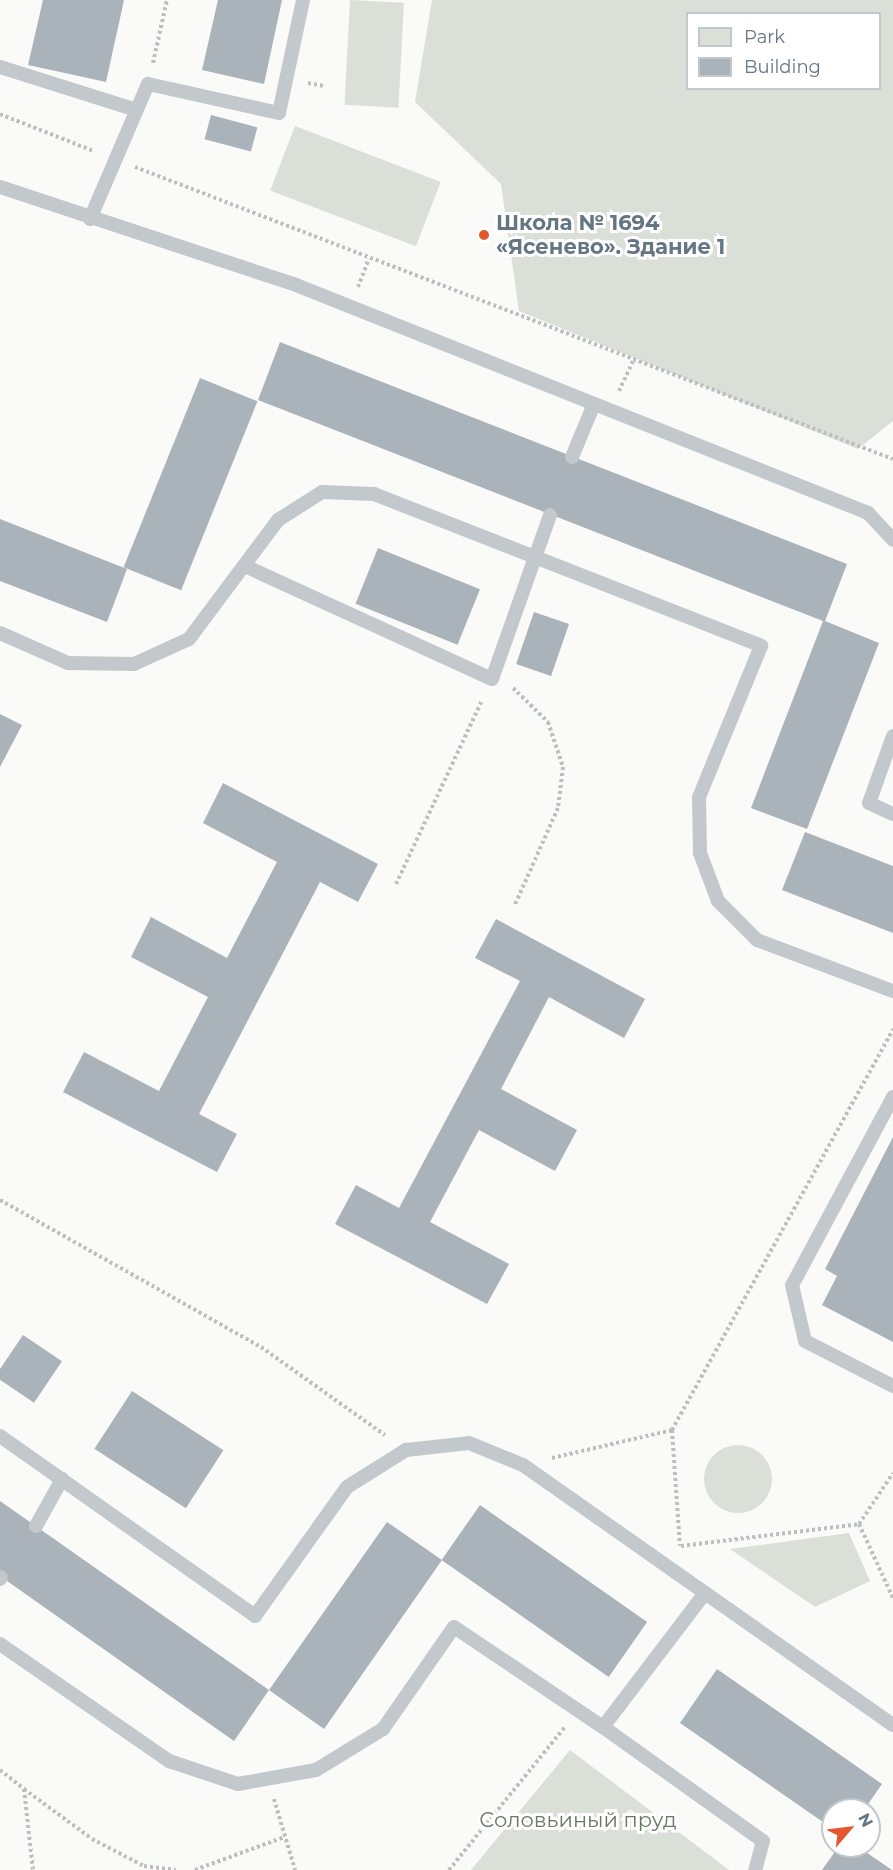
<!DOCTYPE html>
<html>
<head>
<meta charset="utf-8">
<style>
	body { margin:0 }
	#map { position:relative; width:893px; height:1870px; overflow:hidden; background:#fafaf8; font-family:Montserrat,sans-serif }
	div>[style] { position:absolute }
	.green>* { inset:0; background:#dadfd7; transform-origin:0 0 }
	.round { border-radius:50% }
	.building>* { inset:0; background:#aab3b9; transform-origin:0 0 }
	.path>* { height:4px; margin-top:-2px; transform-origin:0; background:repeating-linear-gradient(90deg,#bbbfc2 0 3px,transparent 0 6px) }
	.lane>* { height:14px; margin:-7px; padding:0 7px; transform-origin:7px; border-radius:7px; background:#c3c8cc }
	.dots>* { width:16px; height:16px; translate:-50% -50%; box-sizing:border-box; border:3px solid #fff; border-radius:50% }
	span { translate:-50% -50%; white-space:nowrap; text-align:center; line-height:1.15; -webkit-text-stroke:6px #fff; paint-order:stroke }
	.poi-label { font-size:21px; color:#657683; font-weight:700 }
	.left { translate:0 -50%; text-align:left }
	.park-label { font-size:21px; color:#687a64 }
	.legend { position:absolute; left:686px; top:12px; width:195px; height:78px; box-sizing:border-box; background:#fff; border:2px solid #c1c8cd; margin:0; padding:8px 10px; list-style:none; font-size:18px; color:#657683 }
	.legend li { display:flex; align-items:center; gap:12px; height:30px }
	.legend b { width:30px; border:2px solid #c1c8cd }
	.north { position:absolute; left:821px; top:1798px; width:60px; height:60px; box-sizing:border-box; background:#fff; border:2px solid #c1c8cd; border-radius:50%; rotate:62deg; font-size:16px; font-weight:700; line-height:24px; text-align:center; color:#657683 }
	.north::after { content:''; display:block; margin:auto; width:21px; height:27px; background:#e4572e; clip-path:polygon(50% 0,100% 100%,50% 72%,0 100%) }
</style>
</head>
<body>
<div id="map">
	<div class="green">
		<div style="left:350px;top:0;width:54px;height:105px;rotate:3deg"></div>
		<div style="clip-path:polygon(evenodd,432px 0,893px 0,893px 421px,858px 449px,519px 311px,501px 184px,415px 102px,432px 0,688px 14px,880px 14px,880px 88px,688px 88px,688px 14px)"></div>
		<div style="left:295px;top:126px;width:156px;height:69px;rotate:21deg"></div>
		<div class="round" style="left:704px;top:1445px;width:68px;height:68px"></div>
		<div style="clip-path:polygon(849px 1533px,870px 1581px,815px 1607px,730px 1549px)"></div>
		<div style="clip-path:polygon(570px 1750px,729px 1870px,471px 1870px)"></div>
	</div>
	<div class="building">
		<div style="clip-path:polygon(43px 0,124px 0,106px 82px,28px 65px)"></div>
		<div style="clip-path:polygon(218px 0,282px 0,264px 84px,202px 70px)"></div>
		<div style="left:211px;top:115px;width:48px;height:25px;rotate:15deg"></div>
		<div style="clip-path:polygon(280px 342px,847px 564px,825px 621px,879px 643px,807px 829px,751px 808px,823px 621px,258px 400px)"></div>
		<div style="left:200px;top:378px;width:62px;height:204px;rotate:22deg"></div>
		<div style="clip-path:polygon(0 519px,127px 569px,107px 622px,0 581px)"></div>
		<div style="left:378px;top:548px;width:110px;height:60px;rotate:22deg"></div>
		<div style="left:534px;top:612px;width:37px;height:55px;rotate:19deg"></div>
		<div style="clip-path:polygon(0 714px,22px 725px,0 767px)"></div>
		<div style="clip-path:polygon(223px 783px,378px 864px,358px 902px,320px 882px,199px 1114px,237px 1134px,217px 1172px,63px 1092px,84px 1052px,159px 1091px,208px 997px,131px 957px,151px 917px,227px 958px,277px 862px,203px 823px)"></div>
		<div style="clip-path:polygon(805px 832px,893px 866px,893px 933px,782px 890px)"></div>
		<div style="clip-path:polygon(496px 919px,645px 999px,624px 1038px,549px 997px,501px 1089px,577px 1130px,555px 1171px,479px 1130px,430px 1222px,509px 1264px,487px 1304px,335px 1224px,356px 1185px,399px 1208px,520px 981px,475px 958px)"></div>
		<div style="clip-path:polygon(893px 1137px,893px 1342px,822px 1305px,837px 1276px,825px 1269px)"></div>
		<div style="left:23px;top:1335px;width:47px;height:50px;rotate:34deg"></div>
		<div style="left:132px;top:1391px;width:109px;height:69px;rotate:33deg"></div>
		<div style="clip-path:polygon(0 1501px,269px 1690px,387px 1522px,442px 1560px,324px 1729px,269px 1690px,234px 1741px,0 1576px)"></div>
		<div style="left:480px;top:1505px;width:204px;height:67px;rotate:35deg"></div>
		<div style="clip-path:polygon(717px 1669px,882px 1784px,864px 1810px,833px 1810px,833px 1829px,680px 1723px)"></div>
		<div style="clip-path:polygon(839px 1846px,857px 1846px,892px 1870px,822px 1870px)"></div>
	</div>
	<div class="path">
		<div style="left:153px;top:63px;width:65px;rotate:-77.5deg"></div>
		<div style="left:308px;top:83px;width:16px;rotate:11deg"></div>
		<div style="left:0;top:114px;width:101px;rotate:21.5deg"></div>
		<div style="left:135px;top:167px;width:812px;rotate:21.07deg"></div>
		<div style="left:358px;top:287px;width:30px;rotate:-69deg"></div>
		<div style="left:619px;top:391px;width:33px;rotate:-65deg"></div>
		<div style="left:513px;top:688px;width:49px;rotate:44.2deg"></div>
		<div style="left:548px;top:722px;width:47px;rotate:71.6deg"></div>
		<div style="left:563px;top:767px;width:41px;rotate:97deg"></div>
		<div style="left:558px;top:808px;width:108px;rotate:114deg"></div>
		<div style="left:396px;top:884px;width:203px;rotate:-64.9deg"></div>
		<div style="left:0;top:1200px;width:300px;rotate:29.4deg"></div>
		<div style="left:261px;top:1347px;width:152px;rotate:35.4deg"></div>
		<div style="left:672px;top:1430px;width:116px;rotate:86.1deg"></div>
		<div style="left:552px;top:1458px;width:123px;rotate:-13.1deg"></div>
		<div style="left:672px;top:1430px;width:458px;rotate:-61.1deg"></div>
		<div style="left:859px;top:1524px;width:81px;rotate:65.3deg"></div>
		<div style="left:681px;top:1546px;width:179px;rotate:-7deg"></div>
		<div style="left:859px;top:1524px;width:61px;rotate:-56.3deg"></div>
		<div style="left:0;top:1770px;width:31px;rotate:38deg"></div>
		<div style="left:24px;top:1789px;width:81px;rotate:83.7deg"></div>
		<div style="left:24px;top:1789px;width:84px;rotate:36.3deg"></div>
		<div style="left:92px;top:1839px;width:59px;rotate:27.4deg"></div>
		<div style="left:144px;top:1866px;width:32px;rotate:7deg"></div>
		<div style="left:274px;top:1799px;width:74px;rotate:73.5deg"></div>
		<div style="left:195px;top:1870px;width:95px;rotate:-20.3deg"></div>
		<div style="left:449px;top:1870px;width:184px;rotate:-51deg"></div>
	</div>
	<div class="lane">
		<div style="left:0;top:67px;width:139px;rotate:17.5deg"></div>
		<div style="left:0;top:187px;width:312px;rotate:18.3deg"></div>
		<div style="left:296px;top:285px;width:616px;rotate:21.73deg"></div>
		<div style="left:868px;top:513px;width:37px;rotate:47deg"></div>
		<div style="left:90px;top:219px;width:147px;rotate:-66.8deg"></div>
		<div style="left:148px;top:84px;width:134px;rotate:12.5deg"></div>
		<div style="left:279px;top:113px;width:116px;rotate:-78deg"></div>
		<div style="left:572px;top:457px;width:57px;rotate:-67.5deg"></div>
		<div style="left:247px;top:567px;width:269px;rotate:24.6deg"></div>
		<div style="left:492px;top:679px;width:174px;rotate:-70.5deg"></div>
		<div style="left:0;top:633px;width:74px;rotate:23.8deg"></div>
		<div style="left:68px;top:663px;width:66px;rotate:0.9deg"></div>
		<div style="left:134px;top:664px;width:60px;rotate:-24.4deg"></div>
		<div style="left:189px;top:639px;width:149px;rotate:-53.2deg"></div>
		<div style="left:278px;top:520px;width:52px;rotate:-32.5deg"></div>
		<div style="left:322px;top:492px;width:52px;rotate:2.2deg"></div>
		<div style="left:374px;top:494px;width:416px;rotate:21.4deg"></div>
		<div style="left:761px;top:646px;width:163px;rotate:112.3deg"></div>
		<div style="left:699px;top:797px;width:56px;rotate:89deg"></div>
		<div style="left:700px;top:853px;width:51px;rotate:69.4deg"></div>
		<div style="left:718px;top:901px;width:55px;rotate:45deg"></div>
		<div style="left:757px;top:940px;width:145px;rotate:20.6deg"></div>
		<div style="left:893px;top:736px;width:71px;rotate:109.7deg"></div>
		<div style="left:869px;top:803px;width:26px;rotate:25deg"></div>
		<div style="left:893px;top:1097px;width:213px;rotate:118.2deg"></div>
		<div style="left:792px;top:1285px;width:57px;rotate:76.9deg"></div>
		<div style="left:805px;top:1341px;width:99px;rotate:27.1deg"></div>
		<div style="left:0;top:1436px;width:312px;rotate:35.2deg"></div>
		<div style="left:255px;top:1616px;width:158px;rotate:-54.5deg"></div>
		<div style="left:347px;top:1487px;width:70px;rotate:-32.1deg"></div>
		<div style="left:406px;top:1450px;width:63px;rotate:-6.3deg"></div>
		<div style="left:469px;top:1443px;width:58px;rotate:22.2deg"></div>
		<div style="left:523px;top:1465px;width:452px;rotate:35.1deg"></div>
		<div style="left:36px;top:1526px;width:54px;rotate:-61deg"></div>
		<div style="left:0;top:1579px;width:2px;rotate:-63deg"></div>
		<div style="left:0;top:1644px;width:206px;rotate:34.7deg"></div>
		<div style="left:169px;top:1761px;width:73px;rotate:18.4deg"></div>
		<div style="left:238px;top:1784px;width:79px;rotate:-10.2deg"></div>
		<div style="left:316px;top:1770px;width:79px;rotate:-31.5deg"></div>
		<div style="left:383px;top:1729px;width:124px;rotate:-55.2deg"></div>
		<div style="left:454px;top:1627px;width:179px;rotate:33.9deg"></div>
		<div style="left:603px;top:1727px;width:168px;rotate:-52.7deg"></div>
		<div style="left:603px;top:1727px;width:196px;rotate:35.5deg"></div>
		<div style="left:763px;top:1841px;width:30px;rotate:105deg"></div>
	</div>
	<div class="dots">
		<div style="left:484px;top:235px;background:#e4572e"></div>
	</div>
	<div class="poi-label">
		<span class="left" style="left:496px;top:235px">Школа № 1694<br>«Ясенево». Здание 1</span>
	</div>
	<div class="park-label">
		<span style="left:578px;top:1820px">Соловьиный пруд</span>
	</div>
	<ul class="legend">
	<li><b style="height:16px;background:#dadfd7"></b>Park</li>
	<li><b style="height:16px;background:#aab3b9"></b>Building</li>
	</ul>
	<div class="north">N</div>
</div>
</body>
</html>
